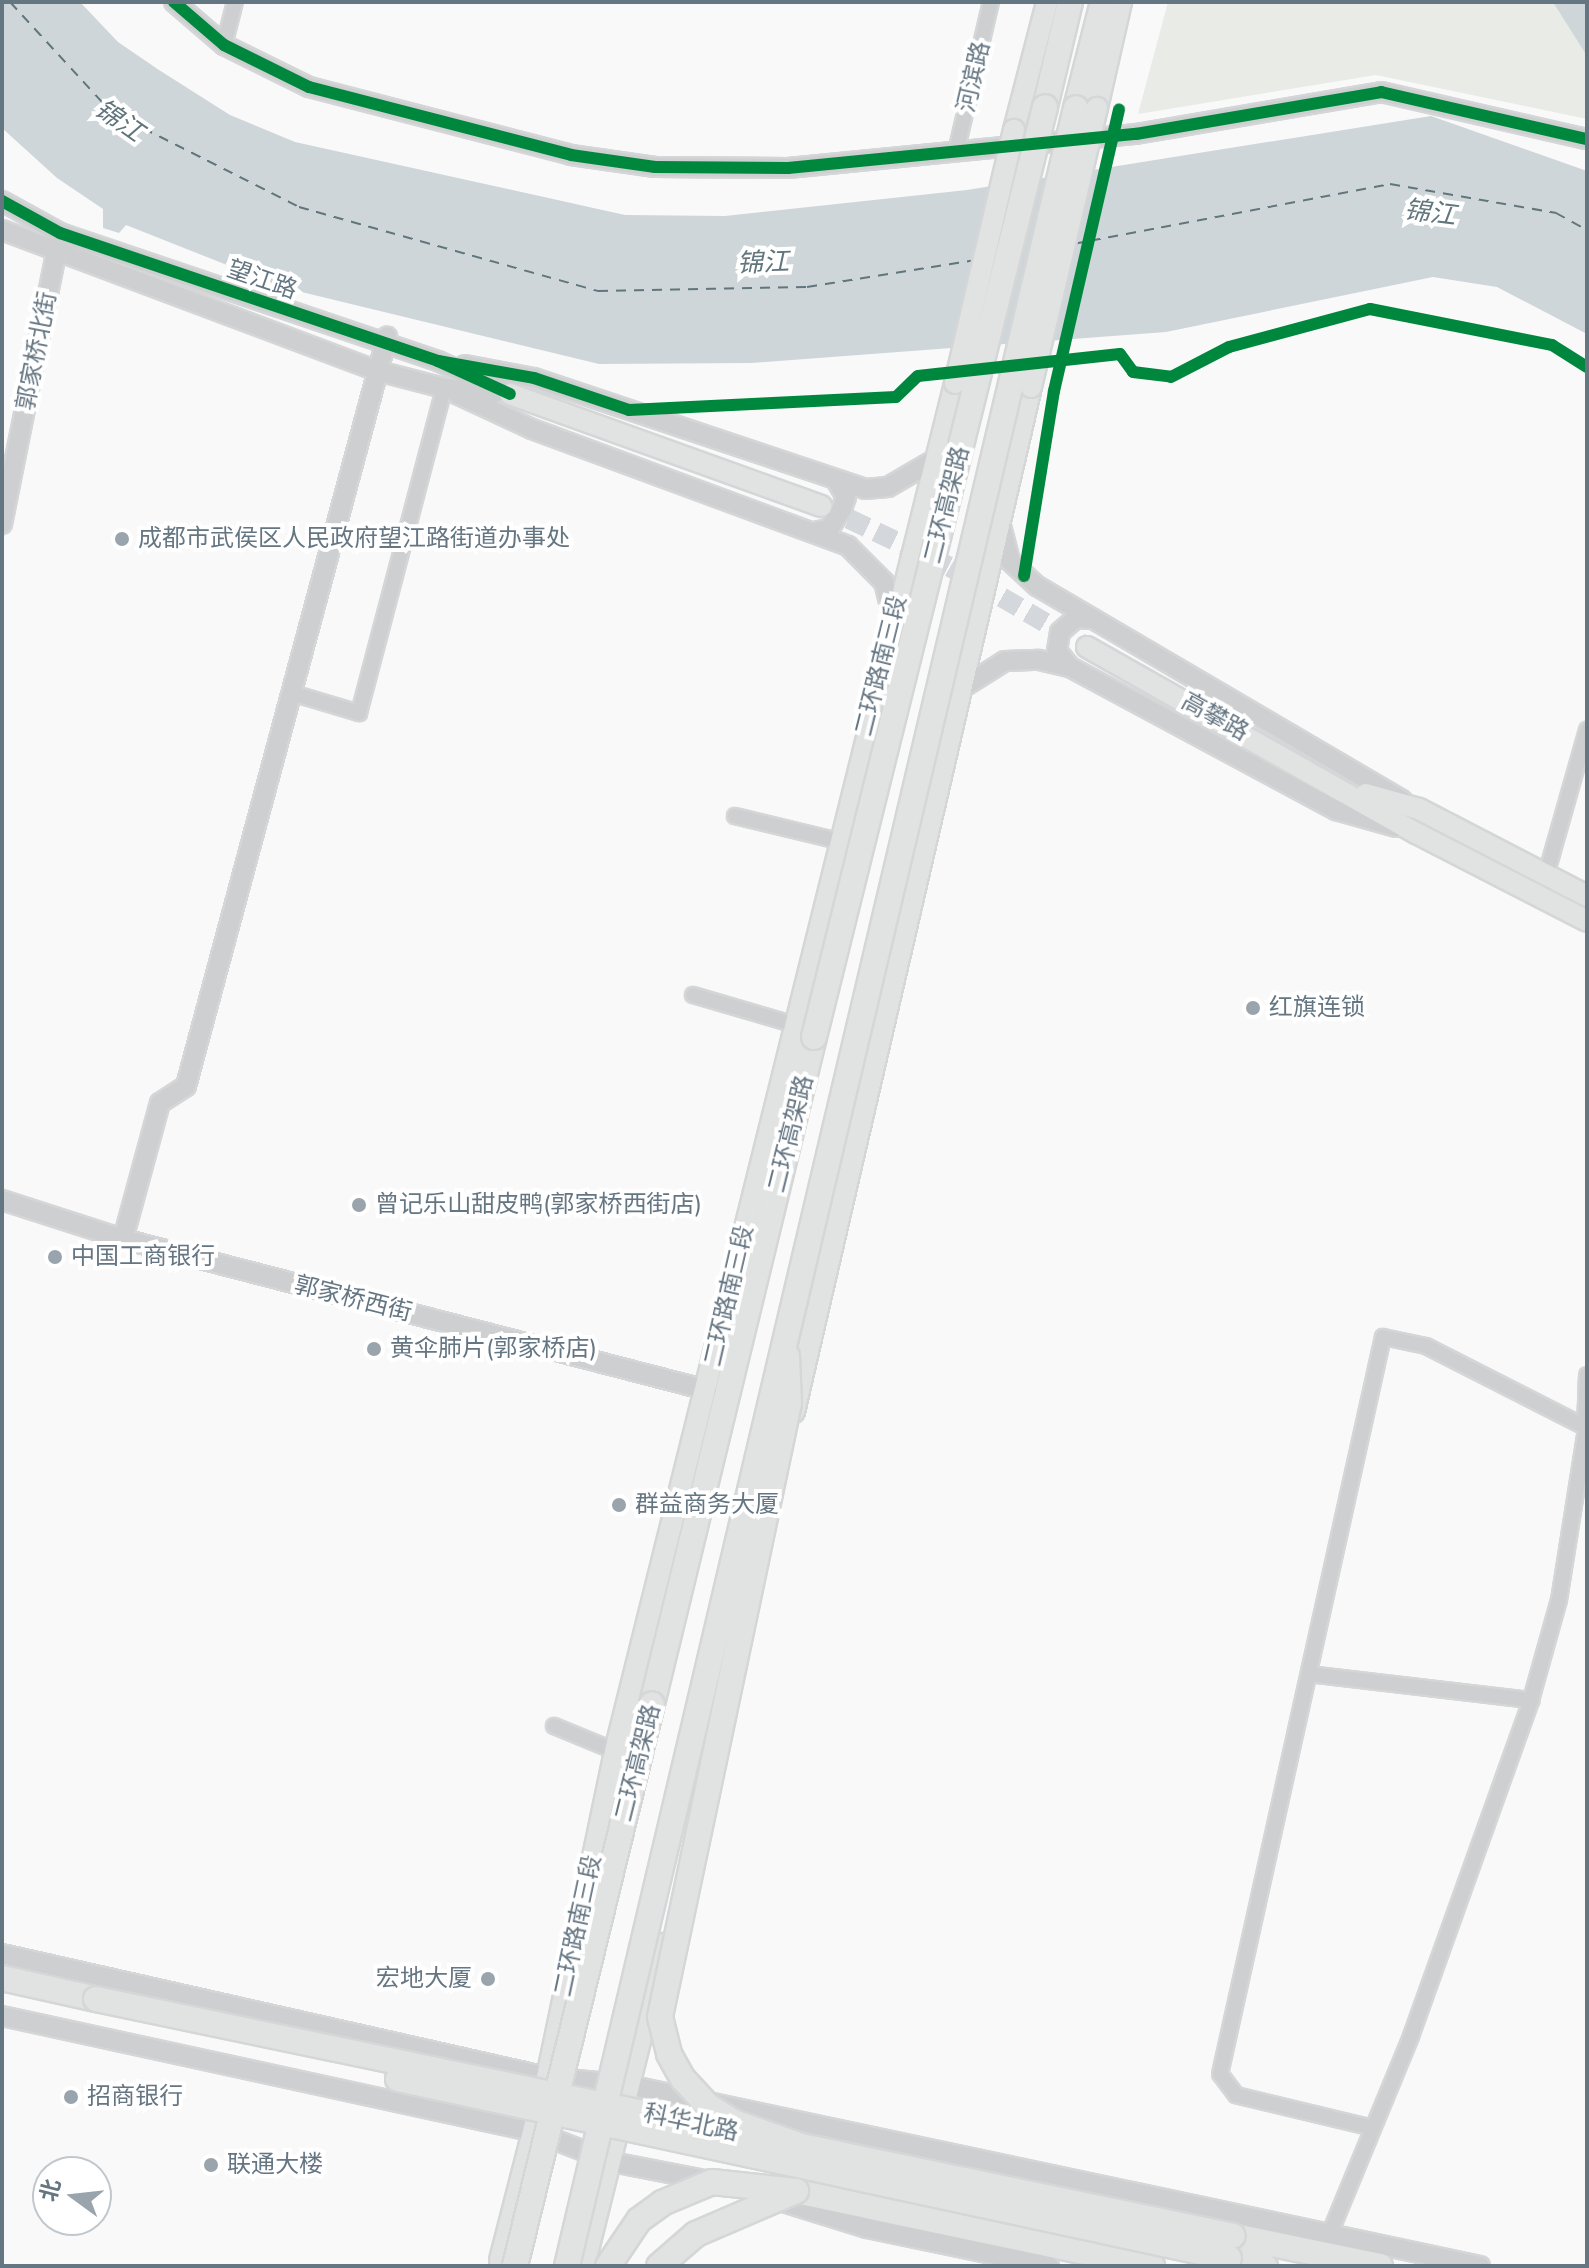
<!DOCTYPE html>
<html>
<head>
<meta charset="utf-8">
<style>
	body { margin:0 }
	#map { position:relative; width:1589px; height:2268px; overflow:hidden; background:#f9f9f9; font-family:"Nunito Sans","Noto Sans SC",sans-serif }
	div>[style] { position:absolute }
	.green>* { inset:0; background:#e8ebe6 }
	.water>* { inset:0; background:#ced6d9 }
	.ferry>* { height:2px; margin-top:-1px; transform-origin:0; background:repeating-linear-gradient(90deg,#60757c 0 10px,transparent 0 18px) }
	.secondary-tunnel>* { height:20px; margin-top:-10px; transform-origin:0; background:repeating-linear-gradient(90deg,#d4d8dc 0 20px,transparent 0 30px) }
	.roads { filter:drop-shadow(2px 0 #d5d6d7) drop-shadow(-2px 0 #d5d6d7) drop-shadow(0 2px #d5d6d7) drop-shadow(0 -2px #d5d6d7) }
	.minor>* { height:14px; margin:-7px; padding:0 7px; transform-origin:7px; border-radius:7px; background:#cecfd0 }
	.tertiary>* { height:18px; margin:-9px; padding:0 9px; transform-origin:9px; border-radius:9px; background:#cecfd0 }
	.secondary>* { height:20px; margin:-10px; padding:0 10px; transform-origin:10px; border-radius:10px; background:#e1e2e2 }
	.primary>* { height:24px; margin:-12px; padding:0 12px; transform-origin:12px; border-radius:12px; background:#e1e2e2 }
	.trunk>* { height:24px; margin:-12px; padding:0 12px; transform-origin:12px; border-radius:12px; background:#e1e2e2 }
	.bridges { filter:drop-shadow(2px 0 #d5d6d7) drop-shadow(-2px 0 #d5d6d7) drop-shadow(0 2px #d5d6d7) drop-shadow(0 -2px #d5d6d7) }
	.secondary-bridge>* { height:20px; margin:-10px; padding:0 10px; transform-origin:10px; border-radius:10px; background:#e1e2e2 }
	.primary-bridge>* { height:24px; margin:-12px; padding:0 12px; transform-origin:12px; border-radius:12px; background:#e1e2e2 }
	.trunk-bridge>* { height:24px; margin:-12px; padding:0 12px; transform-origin:12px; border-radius:12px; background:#e1e2e2 }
	.cycleway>* { height:12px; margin:-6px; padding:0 6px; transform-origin:6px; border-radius:6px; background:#00873e }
	.dots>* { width:22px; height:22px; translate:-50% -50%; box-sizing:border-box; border:4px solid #fff; border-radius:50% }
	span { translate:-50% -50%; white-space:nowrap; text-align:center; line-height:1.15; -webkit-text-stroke:8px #fff; paint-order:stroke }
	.street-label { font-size:24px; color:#657683 }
	.poi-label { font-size:24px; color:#657683 }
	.left { translate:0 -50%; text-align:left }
	.right { translate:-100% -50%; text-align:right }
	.water-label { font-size:26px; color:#60757c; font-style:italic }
	.frame { position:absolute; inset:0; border:4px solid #657683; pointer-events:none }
	.north { position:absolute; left:32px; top:2156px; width:80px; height:80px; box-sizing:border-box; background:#fff; border:2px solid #c1c8cd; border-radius:50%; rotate:285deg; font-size:22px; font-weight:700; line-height:32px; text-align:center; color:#657683 }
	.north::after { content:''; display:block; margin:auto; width:28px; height:36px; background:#99a4ac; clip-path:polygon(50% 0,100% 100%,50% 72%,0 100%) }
</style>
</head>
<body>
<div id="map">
	<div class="green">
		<div style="clip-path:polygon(1168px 2px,1587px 2px,1587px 119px,1376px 75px,1138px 114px)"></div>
	</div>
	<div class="water">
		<div style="clip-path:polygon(2px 2px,80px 2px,118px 42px,159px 70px,230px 115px,295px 142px,625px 215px,725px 216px,967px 190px,1431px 116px,1587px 171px,1587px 334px,1497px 287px,1433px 277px,1166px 332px,752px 363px,599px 364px,285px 288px,126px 225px,119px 233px,103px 228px,103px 209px,57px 178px,2px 128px)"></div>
		<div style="clip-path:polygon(1553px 2px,1587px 2px,1587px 56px)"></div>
	</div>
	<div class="ferry">
		<div style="left:10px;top:2px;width:149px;rotate:47.4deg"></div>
		<div style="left:111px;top:112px;width:211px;rotate:26.8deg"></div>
		<div style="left:299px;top:207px;width:311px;rotate:15.7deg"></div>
		<div style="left:598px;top:291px;width:209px;rotate:-1.1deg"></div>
		<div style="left:807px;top:287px;width:171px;rotate:-9.1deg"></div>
		<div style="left:1073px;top:244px;width:323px;rotate:-10.7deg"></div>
		<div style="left:1390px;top:184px;width:169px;rotate:9.9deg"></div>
		<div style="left:1556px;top:213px;width:35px;rotate:29deg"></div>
	</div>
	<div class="secondary-tunnel">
		<div style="left:822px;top:506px;width:142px;rotate:25.5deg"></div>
		<div style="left:950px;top:567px;width:159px;rotate:30.3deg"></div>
	</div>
	<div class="roads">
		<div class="minor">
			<div style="left:224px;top:45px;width:44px;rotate:-75.7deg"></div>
			<div style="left:956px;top:152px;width:154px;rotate:-76.9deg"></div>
			<div style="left:292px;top:693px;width:70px;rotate:16.6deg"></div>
			<div style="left:359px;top:713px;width:336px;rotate:-75.3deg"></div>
			<div style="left:735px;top:816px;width:106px;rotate:13.6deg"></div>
			<div style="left:1546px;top:875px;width:151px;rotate:-74.2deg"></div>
			<div style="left:693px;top:995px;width:103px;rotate:16.3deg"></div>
			<div style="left:1309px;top:1674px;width:224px;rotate:6.7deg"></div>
			<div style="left:554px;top:1726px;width:66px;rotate:22.3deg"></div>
			<div style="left:1373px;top:2128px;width:141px;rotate:-166.5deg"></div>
			<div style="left:1236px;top:2095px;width:26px;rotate:-127deg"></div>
			<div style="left:1220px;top:2074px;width:755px;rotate:-77.53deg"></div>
			<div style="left:1383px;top:1337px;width:44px;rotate:11.8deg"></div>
			<div style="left:1426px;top:1346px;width:178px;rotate:27deg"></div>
			<div style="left:1585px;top:1427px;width:52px;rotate:-87.8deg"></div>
			<div style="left:1330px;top:2233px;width:213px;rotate:-67.6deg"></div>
			<div style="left:1411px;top:2036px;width:357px;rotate:-70.3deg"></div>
			<div style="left:1531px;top:1700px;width:104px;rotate:-74.4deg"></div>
			<div style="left:1559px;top:1600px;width:179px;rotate:-81deg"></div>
		</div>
		<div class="tertiary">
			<div style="left:174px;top:2px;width:66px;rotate:40.7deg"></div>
			<div style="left:224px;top:45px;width:95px;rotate:26.3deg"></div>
			<div style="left:309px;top:87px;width:271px;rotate:14.5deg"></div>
			<div style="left:571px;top:155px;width:85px;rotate:8.1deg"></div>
			<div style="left:655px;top:167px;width:133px;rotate:0.4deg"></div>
			<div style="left:788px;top:168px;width:350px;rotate:-5.6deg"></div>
			<div style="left:1136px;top:134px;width:249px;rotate:-9.7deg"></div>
			<div style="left:1381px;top:92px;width:211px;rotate:12.9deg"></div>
			<div style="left:2px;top:201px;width:66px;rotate:28.9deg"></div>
			<div style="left:60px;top:233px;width:399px;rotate:18.7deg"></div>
			<div style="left:438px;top:361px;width:79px;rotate:24.6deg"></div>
			<div style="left:2px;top:230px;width:402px;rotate:20.6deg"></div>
			<div style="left:378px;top:371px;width:68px;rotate:14.4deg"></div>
			<div style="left:444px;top:388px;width:51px;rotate:5.6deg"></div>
			<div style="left:465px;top:365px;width:70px;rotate:10.7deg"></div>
			<div style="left:534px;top:378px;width:349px;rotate:18.5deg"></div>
			<div style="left:865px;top:489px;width:23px;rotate:-5deg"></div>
			<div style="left:888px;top:487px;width:50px;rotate:-30.2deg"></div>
			<div style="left:457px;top:394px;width:83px;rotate:25deg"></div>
			<div style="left:532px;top:429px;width:337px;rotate:20.3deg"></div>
			<div style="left:848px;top:546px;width:51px;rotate:45deg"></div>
			<div style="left:884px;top:582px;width:38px;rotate:76deg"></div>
			<div style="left:1000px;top:522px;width:40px;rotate:75.6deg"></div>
			<div style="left:1010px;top:561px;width:37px;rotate:43deg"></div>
			<div style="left:1037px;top:586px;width:423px;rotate:30.4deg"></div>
			<div style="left:2px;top:524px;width:285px;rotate:-78.7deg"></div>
			<div style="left:818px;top:531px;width:11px;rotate:-10deg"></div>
			<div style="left:829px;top:529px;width:24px;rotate:-57deg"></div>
			<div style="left:842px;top:509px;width:13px;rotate:-72deg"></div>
			<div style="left:846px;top:497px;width:20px;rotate:-120deg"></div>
			<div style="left:1070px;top:667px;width:21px;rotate:-129deg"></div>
			<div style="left:1057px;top:651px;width:19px;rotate:-81deg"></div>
			<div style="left:1060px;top:632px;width:21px;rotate:-41deg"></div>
			<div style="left:1076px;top:618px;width:17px;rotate:3deg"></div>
			<div style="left:959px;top:690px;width:54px;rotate:-32.2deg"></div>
			<div style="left:1005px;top:661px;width:34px;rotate:-2deg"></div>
			<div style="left:1039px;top:660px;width:32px;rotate:13deg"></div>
			<div style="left:1070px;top:667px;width:302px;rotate:28.3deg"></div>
			<div style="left:1336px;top:810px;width:62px;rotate:15.8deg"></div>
			<div style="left:2px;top:1200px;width:127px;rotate:17.9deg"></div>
			<div style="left:123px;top:1239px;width:603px;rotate:14.5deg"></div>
			<div style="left:123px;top:1239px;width:141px;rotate:-74.8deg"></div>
			<div style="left:160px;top:1103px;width:31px;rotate:-33deg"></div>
			<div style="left:186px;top:1086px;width:776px;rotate:-74.98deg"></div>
			<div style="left:2px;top:1954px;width:559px;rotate:12.72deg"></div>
			<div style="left:547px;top:2077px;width:81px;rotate:5.6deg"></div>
			<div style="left:628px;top:2085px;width:871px;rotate:11.99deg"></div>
			<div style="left:2px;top:2016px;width:545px;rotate:12.28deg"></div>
			<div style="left:535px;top:2132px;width:83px;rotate:21.3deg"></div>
			<div style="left:612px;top:2162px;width:105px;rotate:11deg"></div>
			<div style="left:770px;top:2198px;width:102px;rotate:17.2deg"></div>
			<div style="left:867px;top:2228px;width:186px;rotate:11.8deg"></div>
		</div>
		<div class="secondary">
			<div style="left:1097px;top:108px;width:109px;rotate:-77.2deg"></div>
			<div style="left:1014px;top:130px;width:132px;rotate:-75.5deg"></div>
			<div style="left:510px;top:394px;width:331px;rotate:19.8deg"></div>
			<div style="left:1087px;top:647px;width:378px;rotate:29.5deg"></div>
			<div style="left:1416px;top:833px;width:192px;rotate:27.2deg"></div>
			<div style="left:1366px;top:794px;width:55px;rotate:15.8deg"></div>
			<div style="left:1419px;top:809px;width:189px;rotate:27.4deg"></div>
			<div style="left:794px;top:1412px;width:1052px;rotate:-76.98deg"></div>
			<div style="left:500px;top:2260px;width:189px;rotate:-75.6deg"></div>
			<div style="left:547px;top:2077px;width:333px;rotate:-78.2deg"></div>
			<div style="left:615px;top:1751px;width:1410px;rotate:-76.04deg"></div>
			<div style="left:584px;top:2266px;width:332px;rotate:-76deg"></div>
		</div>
		<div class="primary">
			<div style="left:2px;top:1978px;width:96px;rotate:12.6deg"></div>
			<div style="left:1233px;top:2236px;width:150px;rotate:11.5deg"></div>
			<div style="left:1229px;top:2258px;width:37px;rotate:13deg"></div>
		</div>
		<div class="trunk">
			<div style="left:1045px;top:107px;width:108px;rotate:-76.6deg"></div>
			<div style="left:1076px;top:108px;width:109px;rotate:-75.7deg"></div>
			<div style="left:652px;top:1704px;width:686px;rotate:-76.35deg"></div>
			<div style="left:796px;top:2191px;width:364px;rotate:11.9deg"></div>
			<div style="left:502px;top:2266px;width:18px;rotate:-77deg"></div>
		</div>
	</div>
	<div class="bridges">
		<div class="secondary-bridge">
			<div style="left:955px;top:383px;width:260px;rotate:-76.9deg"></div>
			<div style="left:1031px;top:387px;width:287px;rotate:-76.7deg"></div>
		</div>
		<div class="primary-bridge">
			<div style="left:96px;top:1999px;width:1161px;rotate:11.77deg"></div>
			<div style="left:398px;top:2079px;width:850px;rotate:12.16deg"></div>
		</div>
		<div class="trunk-bridge">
			<div style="left:814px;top:1037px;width:958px;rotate:-76.05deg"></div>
			<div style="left:787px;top:1356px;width:47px;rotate:87.6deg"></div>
			<div style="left:789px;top:1403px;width:627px;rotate:101.87deg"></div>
			<div style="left:660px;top:2017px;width:38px;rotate:76deg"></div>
			<div style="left:669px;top:2054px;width:29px;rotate:61deg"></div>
			<div style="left:683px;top:2079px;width:37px;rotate:47deg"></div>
			<div style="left:708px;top:2106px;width:31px;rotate:32deg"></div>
			<div style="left:734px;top:2122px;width:69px;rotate:19.5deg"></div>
			<div style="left:515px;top:2266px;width:578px;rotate:-76.3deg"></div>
			<div style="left:567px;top:2266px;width:2217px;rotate:-76.73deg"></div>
			<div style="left:608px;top:2266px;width:55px;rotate:-56deg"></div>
			<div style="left:639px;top:2220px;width:29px;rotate:-36deg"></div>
			<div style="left:662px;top:2203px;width:54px;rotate:-22.8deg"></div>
			<div style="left:712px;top:2182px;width:84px;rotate:6.1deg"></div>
			<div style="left:659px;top:2266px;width:49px;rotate:-40.9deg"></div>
			<div style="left:696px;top:2234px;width:109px;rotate:-23.3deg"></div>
		</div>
	</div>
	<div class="cycleway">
		<div style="left:174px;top:2px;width:66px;rotate:40.7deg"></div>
		<div style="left:224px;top:45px;width:95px;rotate:26.3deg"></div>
		<div style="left:309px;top:87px;width:271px;rotate:14.5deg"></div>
		<div style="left:571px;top:155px;width:85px;rotate:8.1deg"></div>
		<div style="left:655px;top:167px;width:133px;rotate:0.4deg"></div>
		<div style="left:788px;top:168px;width:350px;rotate:-5.6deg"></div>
		<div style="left:1136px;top:134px;width:249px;rotate:-9.7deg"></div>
		<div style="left:1381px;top:92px;width:211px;rotate:12.9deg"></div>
		<div style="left:2px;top:201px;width:66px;rotate:28.9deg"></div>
		<div style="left:60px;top:233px;width:399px;rotate:18.7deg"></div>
		<div style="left:438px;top:361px;width:79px;rotate:24.6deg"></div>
		<div style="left:438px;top:361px;width:97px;rotate:10deg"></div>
		<div style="left:534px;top:378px;width:100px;rotate:18.6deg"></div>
		<div style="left:629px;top:410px;width:267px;rotate:-2.8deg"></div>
		<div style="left:896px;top:397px;width:30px;rotate:-44deg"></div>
		<div style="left:918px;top:376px;width:203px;rotate:-6.2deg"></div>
		<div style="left:1120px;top:354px;width:22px;rotate:54deg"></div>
		<div style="left:1133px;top:372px;width:38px;rotate:7deg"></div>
		<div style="left:1171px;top:377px;width:65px;rotate:-27.3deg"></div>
		<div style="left:1229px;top:347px;width:146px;rotate:-15.1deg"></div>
		<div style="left:1370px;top:309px;width:186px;rotate:11.2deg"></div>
		<div style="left:1552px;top:345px;width:41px;rotate:32.2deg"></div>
		<div style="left:1024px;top:576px;width:187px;rotate:-80.8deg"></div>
		<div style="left:1054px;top:391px;width:289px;rotate:-77deg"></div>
	</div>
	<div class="dots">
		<div style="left:122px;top:539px;background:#99a4ac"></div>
		<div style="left:1253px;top:1008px;background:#99a4ac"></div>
		<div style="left:359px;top:1205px;background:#99a4ac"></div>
		<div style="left:55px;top:1257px;background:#99a4ac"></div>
		<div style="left:374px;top:1349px;background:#99a4ac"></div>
		<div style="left:619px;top:1505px;background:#99a4ac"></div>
		<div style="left:488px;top:1979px;background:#99a4ac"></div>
		<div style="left:71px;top:2097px;background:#99a4ac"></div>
		<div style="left:211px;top:2165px;background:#99a4ac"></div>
	</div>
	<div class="street-label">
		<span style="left:974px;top:77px;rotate:-77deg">河滨路</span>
		<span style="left:262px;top:280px;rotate:19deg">望江路</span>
		<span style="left:37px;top:351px;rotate:-79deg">郭家桥北街</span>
		<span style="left:947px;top:505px;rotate:-76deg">二环高架路</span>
		<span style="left:881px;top:666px;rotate:-76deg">二环路南三段</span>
		<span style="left:1215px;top:717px;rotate:29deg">高攀路</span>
		<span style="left:791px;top:1134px;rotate:-76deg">二环高架路</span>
		<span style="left:729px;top:1296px;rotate:-77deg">二环路南三段</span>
		<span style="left:353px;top:1299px;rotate:14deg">郭家桥西街</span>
		<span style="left:638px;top:1763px;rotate:-76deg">二环高架路</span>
		<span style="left:578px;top:1926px;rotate:-78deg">二环路南三段</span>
		<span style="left:691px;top:2123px;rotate:12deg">科华北路</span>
	</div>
	<div class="poi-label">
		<span class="left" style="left:138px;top:539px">成都市武侯区人民政府望江路街道办事处</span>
		<span class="left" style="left:1269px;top:1008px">红旗连锁</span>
		<span class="left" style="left:375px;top:1205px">曾记乐山甜皮鸭(郭家桥西街店)</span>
		<span class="left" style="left:71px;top:1257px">中国工商银行</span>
		<span class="left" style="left:390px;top:1349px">黄伞肺片(郭家桥店)</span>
		<span class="left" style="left:635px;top:1505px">群益商务大厦</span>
		<span class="right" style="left:472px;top:1979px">宏地大厦</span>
		<span class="left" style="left:87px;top:2097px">招商银行</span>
		<span class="left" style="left:227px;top:2165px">联通大楼</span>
	</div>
	<div class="water-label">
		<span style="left:119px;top:121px;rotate:35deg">锦江</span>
		<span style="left:1430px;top:213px;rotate:7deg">锦江</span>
		<span style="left:763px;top:263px;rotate:-2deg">锦江</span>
	</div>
	<div class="frame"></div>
	<div class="north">北</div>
</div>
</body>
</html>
